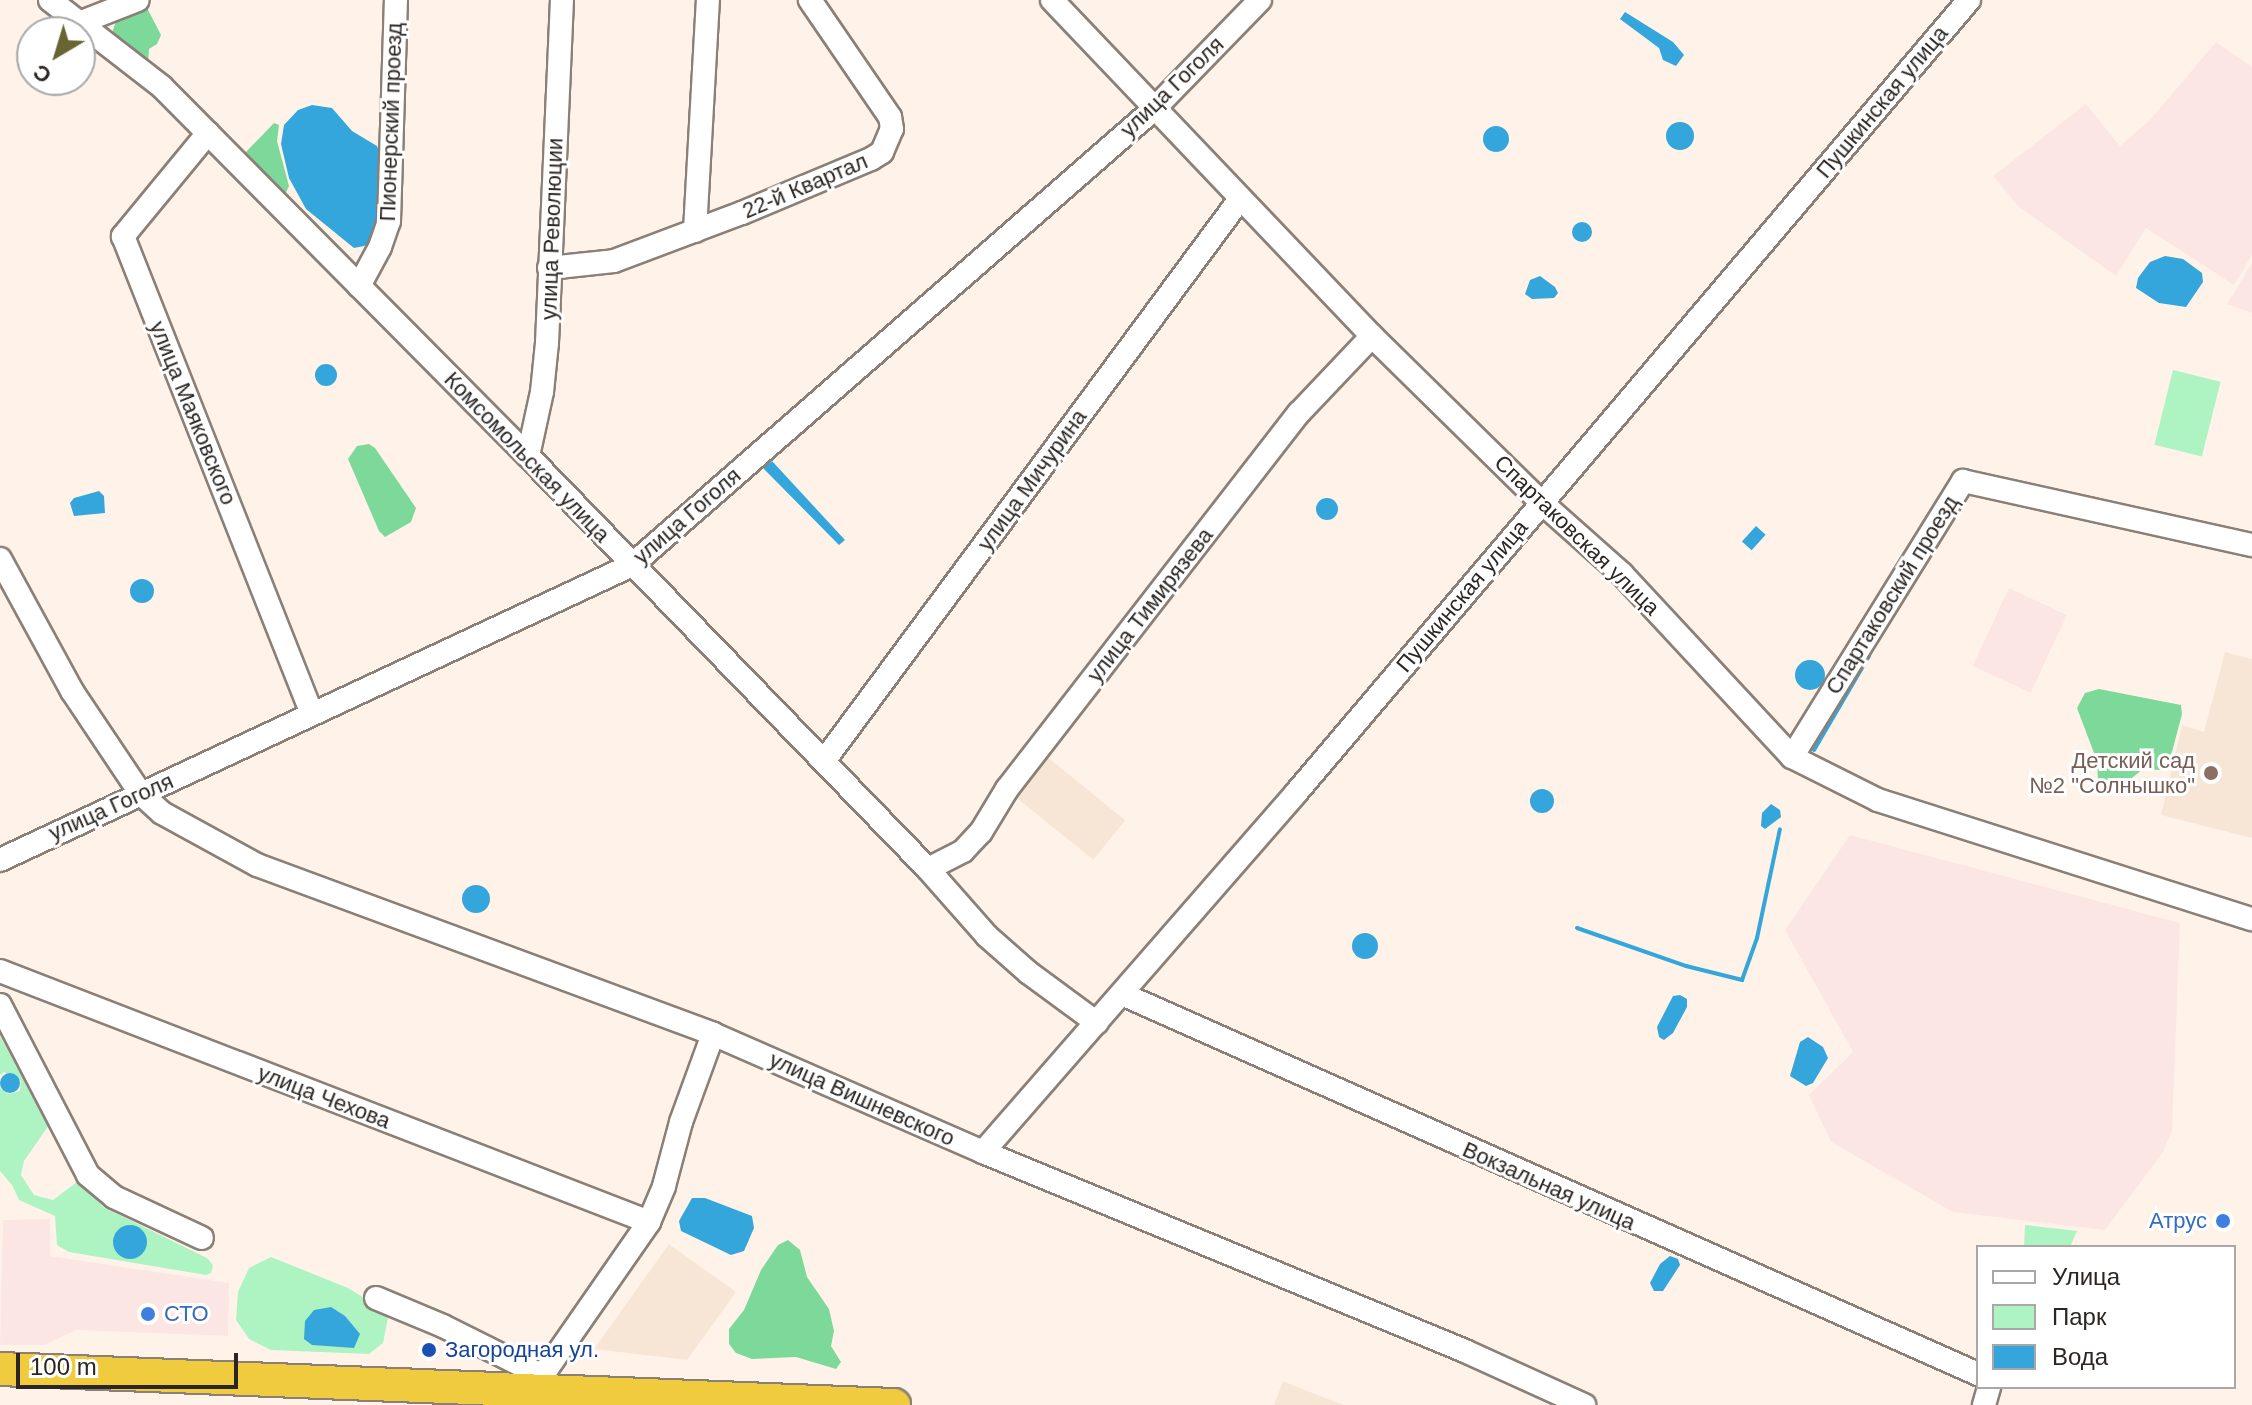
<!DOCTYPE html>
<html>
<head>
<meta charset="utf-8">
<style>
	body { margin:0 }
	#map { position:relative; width:2252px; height:1405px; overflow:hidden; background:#fff3e9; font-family:Helvetica,sans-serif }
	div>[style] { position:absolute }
	.built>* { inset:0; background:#f7e6d6; transform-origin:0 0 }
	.industrial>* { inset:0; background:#fce6e4; transform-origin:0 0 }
	.green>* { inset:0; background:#adf4c2; transform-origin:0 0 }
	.forest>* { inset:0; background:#7cd99a }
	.water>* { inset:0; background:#34a6db; transform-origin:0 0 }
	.round { border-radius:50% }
	.stream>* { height:4px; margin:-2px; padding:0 2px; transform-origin:2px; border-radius:2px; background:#34a6db }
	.roads { filter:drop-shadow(2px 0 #8a8077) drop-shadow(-2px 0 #8a8077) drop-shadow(0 2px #8a8077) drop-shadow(0 -2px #8a8077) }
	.minor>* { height:22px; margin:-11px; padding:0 11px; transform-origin:11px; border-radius:11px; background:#fff }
	.highway>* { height:32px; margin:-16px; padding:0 16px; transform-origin:16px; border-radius:16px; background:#f0cb3d }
	.dots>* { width:22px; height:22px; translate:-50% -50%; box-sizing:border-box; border:4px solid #fff; border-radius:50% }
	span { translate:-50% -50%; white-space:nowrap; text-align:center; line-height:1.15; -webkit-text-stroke:6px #fff; paint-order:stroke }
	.street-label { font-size:22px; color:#2b2623 }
	.education-label { font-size:22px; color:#785e54 }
	.right { translate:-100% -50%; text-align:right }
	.shop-label { font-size:22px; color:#366cbe }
	.left { translate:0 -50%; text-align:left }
	.transit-label { font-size:22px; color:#164399 }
	.legend { position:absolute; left:1976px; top:1245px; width:260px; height:144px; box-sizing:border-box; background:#fff; border:2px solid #aaa8a7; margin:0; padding:10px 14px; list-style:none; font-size:24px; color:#2b2623 }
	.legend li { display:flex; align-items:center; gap:16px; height:40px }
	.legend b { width:40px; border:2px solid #aaa8a7 }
	.north { position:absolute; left:16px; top:16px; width:80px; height:80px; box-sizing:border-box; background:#fff; border:2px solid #aaa8a7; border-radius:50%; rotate:218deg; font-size:22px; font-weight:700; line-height:32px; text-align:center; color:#2b2623 }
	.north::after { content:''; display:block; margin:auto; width:28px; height:36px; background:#676531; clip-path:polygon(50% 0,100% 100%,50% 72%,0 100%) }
	.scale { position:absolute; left:16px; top:1353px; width:222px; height:36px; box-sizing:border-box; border:4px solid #2b2623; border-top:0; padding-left:10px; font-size:24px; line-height:28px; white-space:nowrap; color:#2b2623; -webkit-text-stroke:6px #fff; paint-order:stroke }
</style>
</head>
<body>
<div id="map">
	<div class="built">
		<div style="clip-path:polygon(2225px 652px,2252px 659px,2252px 838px,2161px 815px,2182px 725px,2204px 732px)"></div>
		<div style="left:1046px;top:756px;width:102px;height:51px;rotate:39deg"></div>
		<div style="clip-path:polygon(669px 1244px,736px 1292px,687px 1360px,594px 1349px)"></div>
		<div style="clip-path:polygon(1283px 1381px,1297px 1387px,1344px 1405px,1274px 1405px)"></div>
	</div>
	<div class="industrial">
		<div style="clip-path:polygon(2216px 42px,2252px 67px,2252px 255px,2234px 285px,2146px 228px,2116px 276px,2019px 207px,1993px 176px,2086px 104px,2120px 146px,2149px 121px)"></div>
		<div style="clip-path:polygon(2252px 263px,2252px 313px,2227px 304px)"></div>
		<div style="left:2009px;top:588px;width:64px;height:86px;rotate:25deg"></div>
		<div style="clip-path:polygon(1850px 835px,2180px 923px,2172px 1131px,2163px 1152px,2105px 1230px,1953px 1212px,1831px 1142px,1809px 1095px,1853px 1052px,1785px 930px)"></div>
		<div style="clip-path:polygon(50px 1219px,50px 1256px,229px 1283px,228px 1336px,76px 1330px,45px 1345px,0 1345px,3px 1220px)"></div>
	</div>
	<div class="green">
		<div style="left:2173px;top:370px;width:49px;height:77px;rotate:14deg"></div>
		<div style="clip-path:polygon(0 1036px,49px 1125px,24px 1161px,21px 1175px,34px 1195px,53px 1200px,77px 1182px,84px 1183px,103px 1207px,207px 1258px,213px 1265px,211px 1273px,206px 1275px,69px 1252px,57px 1245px,55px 1216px,19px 1200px,12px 1185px,0 1171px,0 1088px,9px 1094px,20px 1091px,21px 1081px,4px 1072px,0 1075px)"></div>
		<div style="clip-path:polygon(2025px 1225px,2077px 1231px,2070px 1247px,2024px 1247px)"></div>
		<div style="clip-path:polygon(271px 1257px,348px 1288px,379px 1307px,388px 1318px,383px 1343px,369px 1354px,271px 1350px,249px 1339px,236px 1320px,238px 1292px,249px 1268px)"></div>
	</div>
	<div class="forest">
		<div style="clip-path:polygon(146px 6px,161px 35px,157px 44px,149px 49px,148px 63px,113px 35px,113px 30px,116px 21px)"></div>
		<div style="clip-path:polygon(274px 123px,279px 125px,277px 141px,289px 186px,284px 197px,244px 154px)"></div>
		<div style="clip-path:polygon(369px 444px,375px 448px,416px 508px,411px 522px,385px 537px,379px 531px,348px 459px,357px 446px)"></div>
		<div style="clip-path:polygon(2099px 689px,2181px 705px,2182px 714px,2172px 752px,2160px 770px,2143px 769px,2127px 782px,2098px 780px,2097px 761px,2077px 708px,2085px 693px)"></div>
		<div style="clip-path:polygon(788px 1240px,800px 1250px,807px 1277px,829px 1309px,834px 1331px,831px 1346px,841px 1362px,836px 1369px,796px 1357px,752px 1359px,736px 1353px,729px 1344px,729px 1329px,744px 1310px,761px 1270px,778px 1245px)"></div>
	</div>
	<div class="water">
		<div style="clip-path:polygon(1625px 12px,1673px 42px,1684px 55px,1676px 66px,1663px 60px,1659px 48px,1620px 19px)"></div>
		<div style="clip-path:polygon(312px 105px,332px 108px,352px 131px,377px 146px,381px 155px,380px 229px,374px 241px,364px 246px,354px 248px,306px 209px,289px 178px,281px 144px,284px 125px,298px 110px)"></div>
		<div class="round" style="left:1666px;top:122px;width:28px;height:28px"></div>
		<div class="round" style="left:1483px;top:126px;width:26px;height:26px"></div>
		<div class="round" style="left:1572px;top:222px;width:20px;height:20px"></div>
		<div style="clip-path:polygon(2165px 256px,2183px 259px,2202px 273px,2203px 282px,2186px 307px,2159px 303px,2136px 288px,2138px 278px,2150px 262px)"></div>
		<div style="clip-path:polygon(1540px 276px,1555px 287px,1558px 293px,1554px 298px,1532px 299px,1525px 294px,1530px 280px)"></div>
		<div class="round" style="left:315px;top:364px;width:22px;height:22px"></div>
		<div style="clip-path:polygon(772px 461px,845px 540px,839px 545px,763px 468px)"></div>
		<div style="clip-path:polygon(99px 491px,104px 496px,105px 513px,74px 516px,70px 503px,74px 498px)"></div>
		<div class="round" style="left:1316px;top:498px;width:22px;height:22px"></div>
		<div style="left:1756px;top:526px;width:13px;height:21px;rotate:42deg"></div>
		<div class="round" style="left:130px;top:579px;width:24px;height:24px"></div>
		<div class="round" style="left:1795px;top:660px;width:30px;height:30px"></div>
		<div class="round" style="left:1530px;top:789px;width:24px;height:24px"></div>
		<div style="clip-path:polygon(1771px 804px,1780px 810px,1781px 817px,1765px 829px,1761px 826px,1762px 813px)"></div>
		<div class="round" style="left:462px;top:885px;width:28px;height:28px"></div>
		<div class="round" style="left:1352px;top:933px;width:26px;height:26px"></div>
		<div style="clip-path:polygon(1680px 995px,1687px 999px,1687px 1007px,1673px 1033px,1664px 1040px,1659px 1037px,1657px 1027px,1673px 996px)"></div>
		<div style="clip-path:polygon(1808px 1037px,1823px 1047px,1828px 1058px,1813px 1083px,1806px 1086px,1790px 1076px,1800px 1042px)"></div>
		<div class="round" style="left:0;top:1073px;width:20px;height:20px"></div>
		<div style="clip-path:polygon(692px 1198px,705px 1198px,752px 1216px,754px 1228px,744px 1251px,731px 1255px,681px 1231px,679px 1221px)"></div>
		<div class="round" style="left:113px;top:1225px;width:34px;height:34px"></div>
		<div style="clip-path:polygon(1670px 1256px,1678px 1259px,1680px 1265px,1663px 1291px,1654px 1291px,1650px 1283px,1660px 1264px)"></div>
		<div style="clip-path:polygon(331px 1307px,345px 1316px,360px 1334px,354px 1348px,312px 1345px,304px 1339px,305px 1321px,314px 1310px)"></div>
	</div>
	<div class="stream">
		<div style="left:1814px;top:750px;width:109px;rotate:-59.7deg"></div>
		<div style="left:1577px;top:928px;width:115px;rotate:19.2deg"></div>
		<div style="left:1686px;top:966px;width:58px;rotate:14deg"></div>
		<div style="left:1742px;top:980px;width:45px;rotate:-70.3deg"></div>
		<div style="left:1757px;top:938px;width:111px;rotate:-78.1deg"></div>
	</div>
	<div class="roads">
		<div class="minor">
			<div style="left:50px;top:0;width:142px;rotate:37.8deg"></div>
			<div style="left:162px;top:87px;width:520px;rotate:45.23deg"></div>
			<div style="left:528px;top:456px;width:575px;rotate:45.92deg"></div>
			<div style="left:928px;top:869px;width:89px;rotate:48.6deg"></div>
			<div style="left:987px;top:936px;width:56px;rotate:41.4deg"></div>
			<div style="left:1029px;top:973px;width:84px;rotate:36.3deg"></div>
			<div style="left:1052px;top:0;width:464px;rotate:46.4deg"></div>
			<div style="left:1372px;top:336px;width:237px;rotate:44.5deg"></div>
			<div style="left:1541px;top:502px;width:108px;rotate:41.6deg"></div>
			<div style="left:1622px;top:574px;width:250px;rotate:47.1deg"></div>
			<div style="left:1792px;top:757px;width:96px;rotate:26.6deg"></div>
			<div style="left:1878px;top:800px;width:392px;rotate:17.7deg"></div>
			<div style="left:79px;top:23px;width:63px;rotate:-21.3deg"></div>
			<div style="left:208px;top:133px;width:134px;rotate:129.5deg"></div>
			<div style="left:123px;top:236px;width:514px;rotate:68.43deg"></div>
			<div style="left:695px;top:231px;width:231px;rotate:-86.8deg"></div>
			<div style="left:549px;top:268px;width:65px;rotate:-6.1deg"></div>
			<div style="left:614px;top:261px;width:137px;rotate:-20.6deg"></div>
			<div style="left:742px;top:213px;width:140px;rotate:-22.7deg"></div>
			<div style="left:871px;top:159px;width:13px;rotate:-32deg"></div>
			<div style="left:882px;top:152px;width:25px;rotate:-67deg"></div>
			<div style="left:892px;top:129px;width:12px;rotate:-99deg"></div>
			<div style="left:890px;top:117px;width:142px;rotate:-124.4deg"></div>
			<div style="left:359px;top:286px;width:44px;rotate:-61.7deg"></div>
			<div style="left:380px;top:247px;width:28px;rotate:-71deg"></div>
			<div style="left:389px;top:221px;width:221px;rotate:-88.2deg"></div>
			<div style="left:528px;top:456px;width:66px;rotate:-77.7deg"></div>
			<div style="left:542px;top:392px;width:49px;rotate:-84.2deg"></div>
			<div style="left:547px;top:343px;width:343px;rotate:-87.5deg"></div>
			<div style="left:0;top:559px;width:150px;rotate:61.4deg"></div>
			<div style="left:72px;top:691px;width:124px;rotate:56.2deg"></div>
			<div style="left:141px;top:794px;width:28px;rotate:42deg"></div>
			<div style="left:162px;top:813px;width:108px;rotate:28.7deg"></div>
			<div style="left:257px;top:865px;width:486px;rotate:20.3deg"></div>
			<div style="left:713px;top:1034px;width:295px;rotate:23.6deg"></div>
			<div style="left:983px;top:1152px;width:521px;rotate:22.43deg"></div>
			<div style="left:1465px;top:1351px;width:131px;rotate:24.4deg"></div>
			<div style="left:1792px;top:757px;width:325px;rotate:-58.2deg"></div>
			<div style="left:1963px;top:481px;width:296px;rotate:12.5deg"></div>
			<div style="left:824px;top:761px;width:699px;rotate:-53.49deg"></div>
			<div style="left:0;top:860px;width:697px;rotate:-25.02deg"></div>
			<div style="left:632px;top:565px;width:693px;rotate:-41.14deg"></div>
			<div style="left:1154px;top:109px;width:152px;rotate:-45.8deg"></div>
			<div style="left:928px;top:869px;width:39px;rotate:-27deg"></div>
			<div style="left:963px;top:851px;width:26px;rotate:-47deg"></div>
			<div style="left:981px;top:832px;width:50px;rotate:-58.8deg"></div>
			<div style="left:1007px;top:789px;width:476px;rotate:-52.2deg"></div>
			<div style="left:1299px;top:413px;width:106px;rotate:-46.5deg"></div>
			<div style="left:0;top:971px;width:696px;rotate:21.14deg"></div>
			<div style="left:1122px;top:994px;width:937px;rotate:23.94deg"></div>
			<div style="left:0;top:1005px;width:191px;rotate:62.6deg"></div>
			<div style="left:88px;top:1175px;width:34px;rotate:40deg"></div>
			<div style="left:114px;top:1197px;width:97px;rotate:25deg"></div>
			<div style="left:983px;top:1152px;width:476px;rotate:-48.9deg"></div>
			<div style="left:1296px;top:793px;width:1040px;rotate:-49.68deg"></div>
			<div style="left:376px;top:1298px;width:73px;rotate:22.7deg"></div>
			<div style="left:443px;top:1326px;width:112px;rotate:26.6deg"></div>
			<div style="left:526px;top:1399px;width:216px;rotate:-55.2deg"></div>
			<div style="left:649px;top:1222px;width:39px;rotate:-67deg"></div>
			<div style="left:664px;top:1186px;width:66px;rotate:-75.1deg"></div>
			<div style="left:681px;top:1122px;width:94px;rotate:-70deg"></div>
			<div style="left:1984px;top:1405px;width:19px;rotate:-74deg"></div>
		</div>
		<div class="highway">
			<div style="left:0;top:1369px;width:895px;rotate:2.31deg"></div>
		</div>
	</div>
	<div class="dots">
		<div style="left:2211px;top:773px;background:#8d6e63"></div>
		<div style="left:2223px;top:1221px;background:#3f7fe0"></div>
		<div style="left:148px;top:1314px;background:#3f7fe0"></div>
		<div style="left:429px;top:1350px;background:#1a4fb4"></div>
	</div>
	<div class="street-label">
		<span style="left:1172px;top:87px;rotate:-44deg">улица Гоголя</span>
		<span style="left:1882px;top:102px;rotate:-50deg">Пушкинская улица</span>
		<span style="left:391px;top:122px;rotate:-88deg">Пионерский проезд</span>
		<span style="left:805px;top:186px;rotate:-23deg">22-й Квартал</span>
		<span style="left:552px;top:229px;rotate:-88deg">улица Революции</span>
		<span style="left:193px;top:413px;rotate:68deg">улица Маяковского</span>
		<span style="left:527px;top:457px;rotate:46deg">Комсомольская улица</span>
		<span style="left:1032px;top:480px;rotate:-54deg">улица Мичурина</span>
		<span style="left:687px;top:516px;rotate:-41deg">улица Гоголя</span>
		<span style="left:1577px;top:535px;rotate:44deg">Спартаковская улица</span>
		<span style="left:1892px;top:595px;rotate:-58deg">Спартаковский проезд</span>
		<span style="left:1462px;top:596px;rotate:-50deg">Пушкинская улица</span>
		<span style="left:1150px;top:605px;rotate:-52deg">улица Тимирязева</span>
		<span style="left:111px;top:807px;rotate:-24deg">улица Гоголя</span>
		<span style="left:324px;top:1097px;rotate:21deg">улица Чехова</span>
		<span style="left:862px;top:1099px;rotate:24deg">улица Вишневского</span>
		<span style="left:1549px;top:1186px;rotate:24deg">Вокзальная улица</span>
	</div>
	<div class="education-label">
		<span class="right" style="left:2195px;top:773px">Детский сад<br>№2 "Солнышко"</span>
	</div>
	<div class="shop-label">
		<span class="right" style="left:2207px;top:1221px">Атрус</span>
		<span class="left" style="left:164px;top:1314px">СТО</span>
	</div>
	<div class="transit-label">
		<span class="left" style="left:445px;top:1350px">Загородная ул.</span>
	</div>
	<ul class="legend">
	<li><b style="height:10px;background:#fff"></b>Улица</li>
	<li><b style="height:22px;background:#adf4c2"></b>Парк</li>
	<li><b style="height:22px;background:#34a6db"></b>Вода</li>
	</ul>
	<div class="north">С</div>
	<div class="scale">100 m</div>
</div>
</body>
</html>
